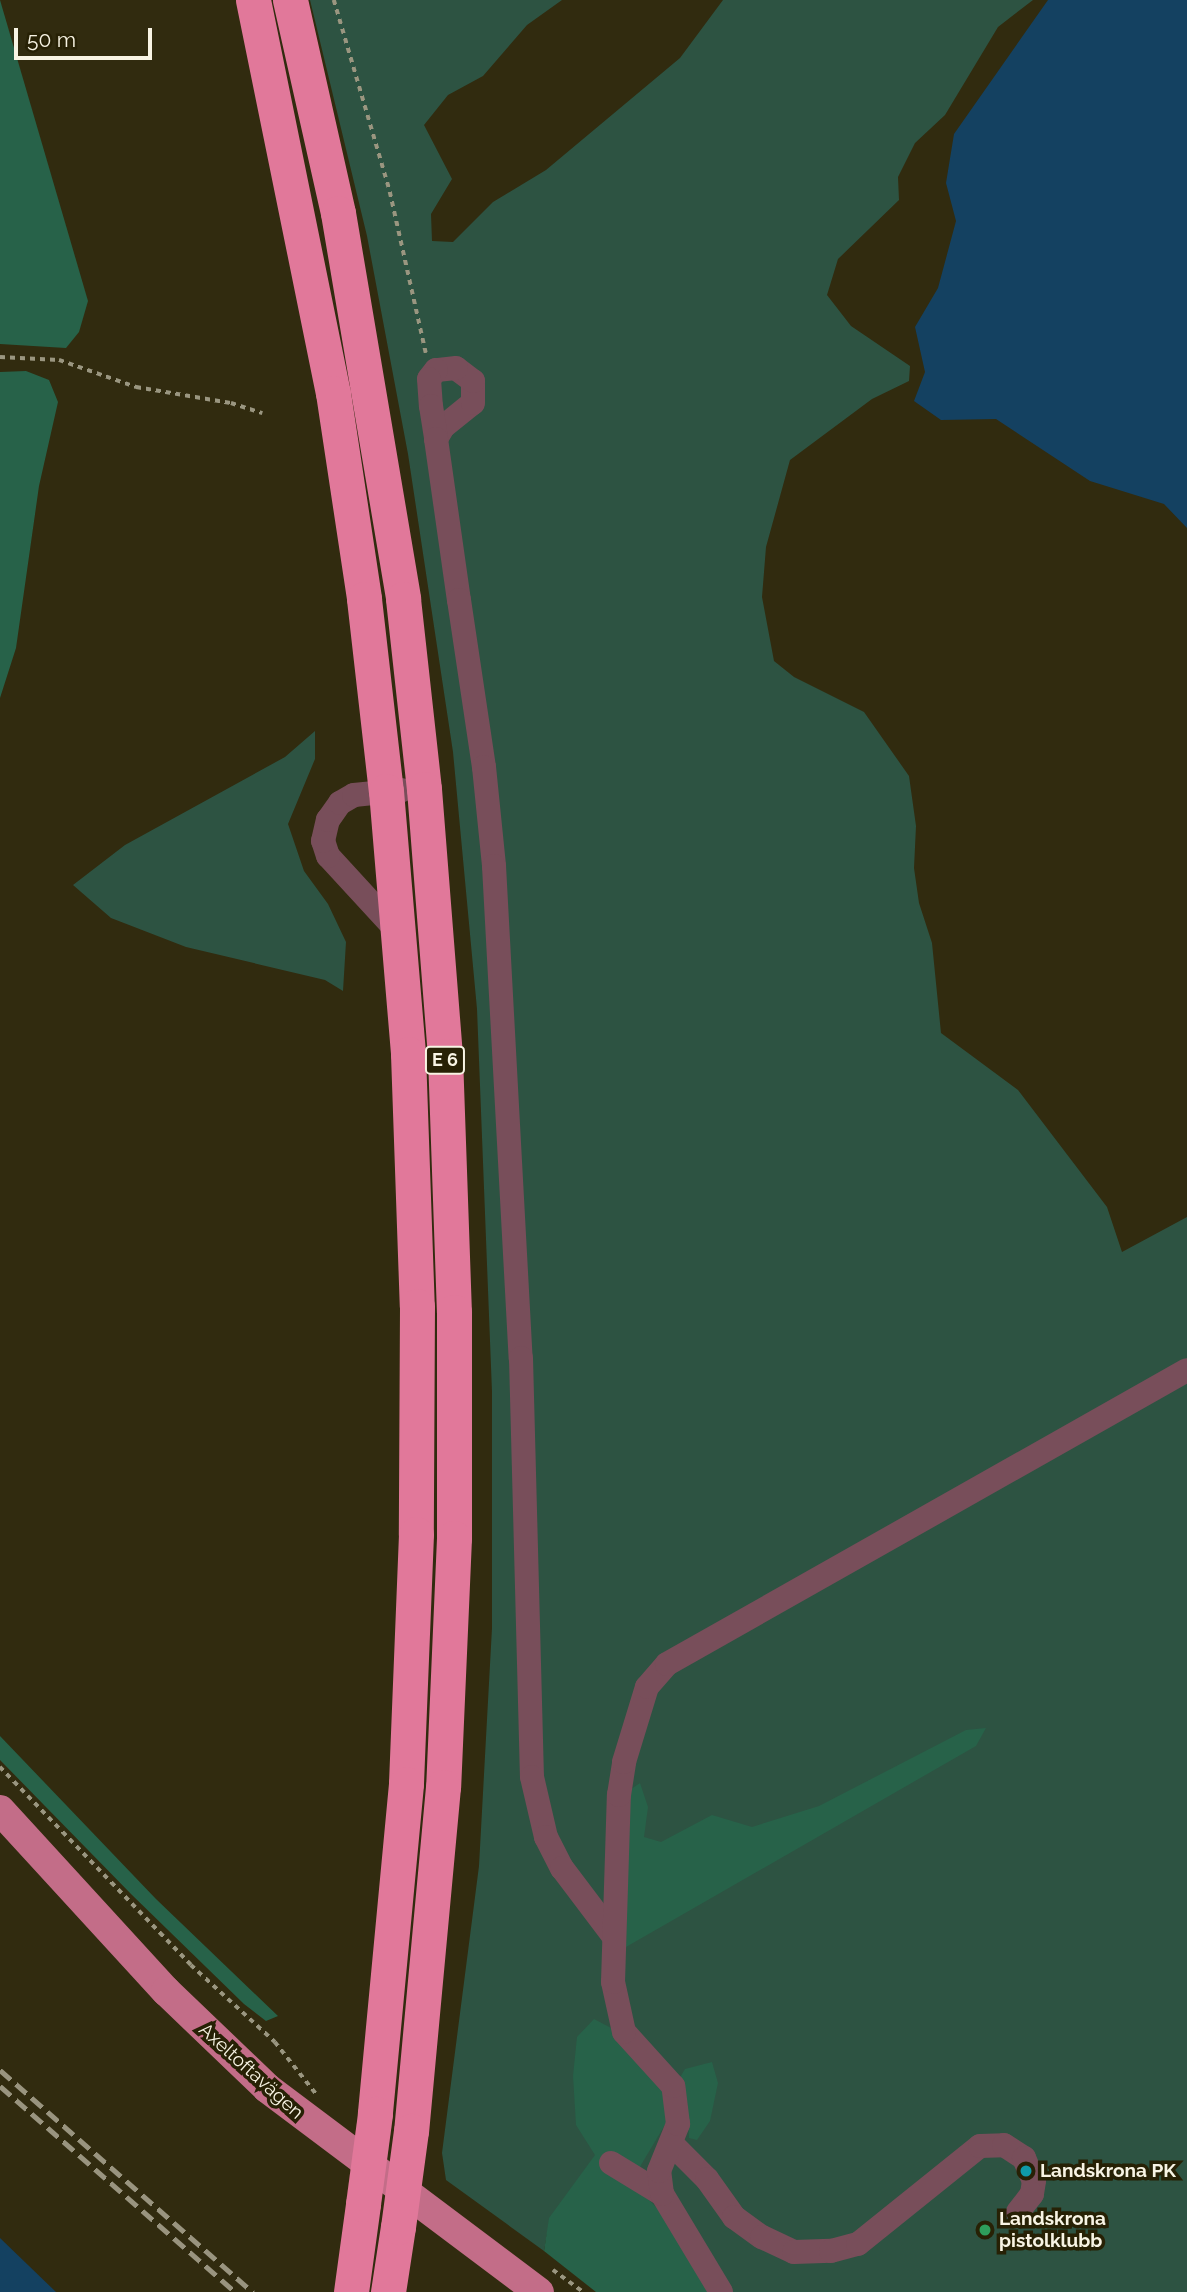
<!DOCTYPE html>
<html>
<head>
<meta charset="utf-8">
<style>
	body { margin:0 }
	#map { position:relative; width:1187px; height:2292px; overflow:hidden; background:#312b0f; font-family:Raleway,sans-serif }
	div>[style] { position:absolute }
	.green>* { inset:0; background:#2d5342 }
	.forest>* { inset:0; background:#276249 }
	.water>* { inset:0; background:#144161 }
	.path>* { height:3.5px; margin-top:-1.75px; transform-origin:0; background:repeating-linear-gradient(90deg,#9a9680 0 5px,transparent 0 10px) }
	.minor>* { height:24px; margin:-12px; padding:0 12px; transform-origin:12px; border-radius:12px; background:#784e5a }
	.major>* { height:30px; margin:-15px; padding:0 15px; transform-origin:15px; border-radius:15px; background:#c36d88 }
	.highway>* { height:35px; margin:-17.5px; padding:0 17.5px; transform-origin:17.5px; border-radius:17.5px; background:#e1789a }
	.rail>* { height:5px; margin-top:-2.5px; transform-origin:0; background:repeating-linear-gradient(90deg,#99947f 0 14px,transparent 0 21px) }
	.highway-bridge>* { height:35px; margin:-17.5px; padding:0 17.5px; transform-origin:17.5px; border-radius:17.5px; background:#e1789a }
	.dots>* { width:19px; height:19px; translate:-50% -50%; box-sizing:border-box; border:4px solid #272105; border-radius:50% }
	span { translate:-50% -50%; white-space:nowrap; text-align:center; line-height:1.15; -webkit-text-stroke:7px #272105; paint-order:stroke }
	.shield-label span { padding:2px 5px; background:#272105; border:2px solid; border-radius:5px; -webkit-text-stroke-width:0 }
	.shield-label { font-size:18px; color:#f8f4e4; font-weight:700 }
	.street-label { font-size:19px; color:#f8f4e4 }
	.poi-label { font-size:19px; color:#f8f4e4; font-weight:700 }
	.left { translate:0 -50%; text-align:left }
	.scale { position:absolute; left:14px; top:28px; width:138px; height:32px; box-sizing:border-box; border:4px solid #f8f4e4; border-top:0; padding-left:9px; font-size:21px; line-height:24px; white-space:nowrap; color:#f8f4e4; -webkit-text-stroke:5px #272105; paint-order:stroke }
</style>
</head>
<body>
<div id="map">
	<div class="green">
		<div style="clip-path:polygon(310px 0,562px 0,527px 25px,483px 76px,448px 95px,424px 125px,452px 179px,431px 214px,432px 241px,453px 242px,493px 202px,546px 170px,680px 58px,723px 0,1033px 0,998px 27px,945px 115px,915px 143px,898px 177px,899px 200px,838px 259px,827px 295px,851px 326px,910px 366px,909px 381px,872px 399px,790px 460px,766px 547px,762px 597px,774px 661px,794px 677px,864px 712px,909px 776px,916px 826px,914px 868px,919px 903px,932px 943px,941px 1033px,1018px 1090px,1107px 1207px,1122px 1252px,1187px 1217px,1187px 2292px,625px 2292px,547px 2234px,544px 2251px,446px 2180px,442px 2153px,479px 1866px,492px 1628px,492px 1392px,477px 1009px,453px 752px,408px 454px,367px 236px)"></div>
		<div style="clip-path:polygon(315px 731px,315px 759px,288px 824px,304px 871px,328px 904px,346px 942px,343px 991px,325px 980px,186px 947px,111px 918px,73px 885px,125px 845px,285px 757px)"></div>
	</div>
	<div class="forest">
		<div style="clip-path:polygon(0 0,88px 301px,79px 332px,66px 348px,0 344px)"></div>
		<div style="clip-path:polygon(26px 371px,49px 380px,58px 402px,39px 486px,16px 648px,0 698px,0 372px)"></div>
		<div style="clip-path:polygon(986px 1728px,976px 1746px,626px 1947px,627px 1792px,640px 1783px,648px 1807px,644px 1837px,661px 1842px,712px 1815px,752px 1827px,819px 1806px,966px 1730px)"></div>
		<div style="clip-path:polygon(0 1736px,156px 1899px,278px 2016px,266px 2021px,244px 2004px,131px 1894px,0 1760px)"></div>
		<div style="clip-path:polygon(594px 2019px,613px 2029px,666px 2094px,669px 2118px,641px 2165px,635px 2186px,673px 2224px,710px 2292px,596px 2292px,544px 2251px,549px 2218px,595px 2155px,576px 2125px,573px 2076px,577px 2037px)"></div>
		<div style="clip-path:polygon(712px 2062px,718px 2083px,710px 2121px,697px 2140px,689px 2138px,687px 2101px,679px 2079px,685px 2069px)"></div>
	</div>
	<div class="water">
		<div style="clip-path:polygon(1048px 0,1187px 0,1187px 528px,1164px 504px,1090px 481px,996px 419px,941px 420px,914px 401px,925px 372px,915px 327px,938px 288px,956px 221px,946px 183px,954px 134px)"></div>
		<div style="clip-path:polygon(0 2238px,56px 2292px,0 2292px)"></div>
	</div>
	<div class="path">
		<div style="left:334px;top:0;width:200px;rotate:73.7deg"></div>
		<div style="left:390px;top:192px;width:165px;rotate:77.4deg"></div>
		<div style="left:0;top:357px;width:59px;rotate:2.9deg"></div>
		<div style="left:59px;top:360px;width:82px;rotate:19.3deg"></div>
		<div style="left:136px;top:387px;width:96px;rotate:9.6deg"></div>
		<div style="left:231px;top:403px;width:33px;rotate:18deg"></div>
		<div style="left:0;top:1767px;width:275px;rotate:46deg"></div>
		<div style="left:191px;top:1965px;width:114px;rotate:42.5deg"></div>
		<div style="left:275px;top:2042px;width:68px;rotate:51.6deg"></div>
		<div style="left:553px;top:2270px;width:37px;rotate:36deg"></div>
	</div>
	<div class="minor">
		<div style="left:436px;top:439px;width:14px;rotate:-60deg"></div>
		<div style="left:443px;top:427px;width:38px;rotate:-39deg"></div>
		<div style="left:473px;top:403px;width:22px;rotate:-90deg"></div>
		<div style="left:473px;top:381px;width:21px;rotate:-143deg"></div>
		<div style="left:456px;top:368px;width:20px;rotate:174deg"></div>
		<div style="left:436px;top:370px;width:11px;rotate:128deg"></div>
		<div style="left:429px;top:379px;width:27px;rotate:86deg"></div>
		<div style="left:431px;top:406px;width:33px;rotate:81deg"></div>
		<div style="left:436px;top:439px;width:163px;rotate:81.9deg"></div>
		<div style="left:459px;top:600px;width:169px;rotate:81.5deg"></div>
		<div style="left:484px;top:767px;width:100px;rotate:84.2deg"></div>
		<div style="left:494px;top:866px;width:493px;rotate:86.9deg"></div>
		<div style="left:521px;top:1358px;width:419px;rotate:88.5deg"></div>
		<div style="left:532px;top:1777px;width:62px;rotate:76.9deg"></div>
		<div style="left:546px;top:1837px;width:35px;rotate:63deg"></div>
		<div style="left:562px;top:1868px;width:83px;rotate:52.9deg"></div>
		<div style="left:398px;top:932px;width:103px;rotate:-132.6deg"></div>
		<div style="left:328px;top:856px;width:16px;rotate:-108deg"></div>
		<div style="left:323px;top:841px;width:22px;rotate:-77deg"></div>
		<div style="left:328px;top:820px;width:21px;rotate:-55deg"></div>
		<div style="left:340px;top:803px;width:16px;rotate:-30deg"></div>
		<div style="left:354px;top:795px;width:48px;rotate:-5.9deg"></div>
		<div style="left:673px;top:2145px;width:48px;rotate:45deg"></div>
		<div style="left:707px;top:2179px;width:47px;rotate:54.6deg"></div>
		<div style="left:734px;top:2217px;width:34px;rotate:36deg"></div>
		<div style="left:762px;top:2237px;width:35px;rotate:25deg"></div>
		<div style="left:794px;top:2252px;width:37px;rotate:-2deg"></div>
		<div style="left:831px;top:2251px;width:28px;rotate:-15deg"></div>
		<div style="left:858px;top:2244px;width:156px;rotate:-38.8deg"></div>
		<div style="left:980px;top:2146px;width:24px;rotate:-2deg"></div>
		<div style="left:1004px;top:2145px;width:24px;rotate:33deg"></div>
		<div style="left:1024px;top:2158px;width:25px;rotate:67deg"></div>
		<div style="left:1034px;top:2181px;width:13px;rotate:99deg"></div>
		<div style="left:1032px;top:2194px;width:23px;rotate:128deg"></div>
		<div style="left:611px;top:2163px;width:60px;rotate:31.3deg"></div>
		<div style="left:721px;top:2292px;width:114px;rotate:-121deg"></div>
		<div style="left:662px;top:2194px;width:23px;rotate:-97deg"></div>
		<div style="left:659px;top:2171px;width:51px;rotate:-68deg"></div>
		<div style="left:678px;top:2124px;width:38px;rotate:-97deg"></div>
		<div style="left:673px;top:2086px;width:73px;rotate:-132.2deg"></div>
		<div style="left:624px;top:2032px;width:51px;rotate:-102.4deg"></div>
		<div style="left:613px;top:1982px;width:187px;rotate:-88.2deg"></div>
		<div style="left:619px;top:1795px;width:33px;rotate:-81deg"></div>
		<div style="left:624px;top:1762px;width:78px;rotate:-73deg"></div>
		<div style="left:647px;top:1687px;width:30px;rotate:-49deg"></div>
		<div style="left:667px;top:1664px;width:597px;rotate:-29.48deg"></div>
	</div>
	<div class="major">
		<div style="left:0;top:1810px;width:246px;rotate:47.5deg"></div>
		<div style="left:166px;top:1991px;width:140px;rotate:43.8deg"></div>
		<div style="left:267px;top:2088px;width:340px;rotate:36.9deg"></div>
	</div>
	<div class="highway">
		<div style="left:253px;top:0;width:401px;rotate:78.5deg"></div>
		<div style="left:333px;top:393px;width:208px;rotate:81.4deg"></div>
		<div style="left:364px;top:599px;width:193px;rotate:83.5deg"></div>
		<div style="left:386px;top:791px;width:264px;rotate:85.2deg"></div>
		<div style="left:408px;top:1054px;width:252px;rotate:88deg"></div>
		<div style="left:417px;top:1306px;width:228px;rotate:90.3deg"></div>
		<div style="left:416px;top:1534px;width:250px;rotate:92.3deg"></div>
		<div style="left:406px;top:1784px;width:331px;rotate:95.4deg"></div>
		<div style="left:290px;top:0;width:218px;rotate:77.3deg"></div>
		<div style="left:338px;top:213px;width:391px;rotate:80.4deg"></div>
		<div style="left:403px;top:599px;width:191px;rotate:83.7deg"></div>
		<div style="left:424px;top:789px;width:268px;rotate:85.5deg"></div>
		<div style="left:445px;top:1056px;width:256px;rotate:88deg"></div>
		<div style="left:454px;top:1312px;width:226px;rotate:90deg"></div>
		<div style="left:454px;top:1538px;width:249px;rotate:92.5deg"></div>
		<div style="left:443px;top:1787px;width:345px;rotate:95.3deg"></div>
		<div style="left:351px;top:2292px;width:89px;rotate:-82.2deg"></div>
		<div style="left:388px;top:2292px;width:66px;rotate:-81.3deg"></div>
	</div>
	<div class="rail">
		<div style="left:0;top:2070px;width:337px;rotate:41.3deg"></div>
		<div style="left:0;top:2086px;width:313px;rotate:41.2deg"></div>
	</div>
	<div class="highway-bridge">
		<div style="left:363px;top:2204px;width:91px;rotate:-82.4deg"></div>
		<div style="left:398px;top:2227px;width:97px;rotate:-82.3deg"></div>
	</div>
	<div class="dots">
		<div style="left:1026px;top:2171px;background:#0f9aa8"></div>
		<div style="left:985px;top:2230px;background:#2e9e5b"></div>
	</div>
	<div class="shield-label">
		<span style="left:445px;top:1060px">E 6</span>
	</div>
	<div class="street-label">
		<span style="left:251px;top:2071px;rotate:42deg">Axeltoftavägen</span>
	</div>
	<div class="poi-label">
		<span class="left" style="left:1040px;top:2171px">Landskrona PK</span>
		<span class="left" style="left:999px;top:2230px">Landskrona<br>pistolklubb</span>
	</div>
	<div class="scale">50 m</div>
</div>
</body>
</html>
